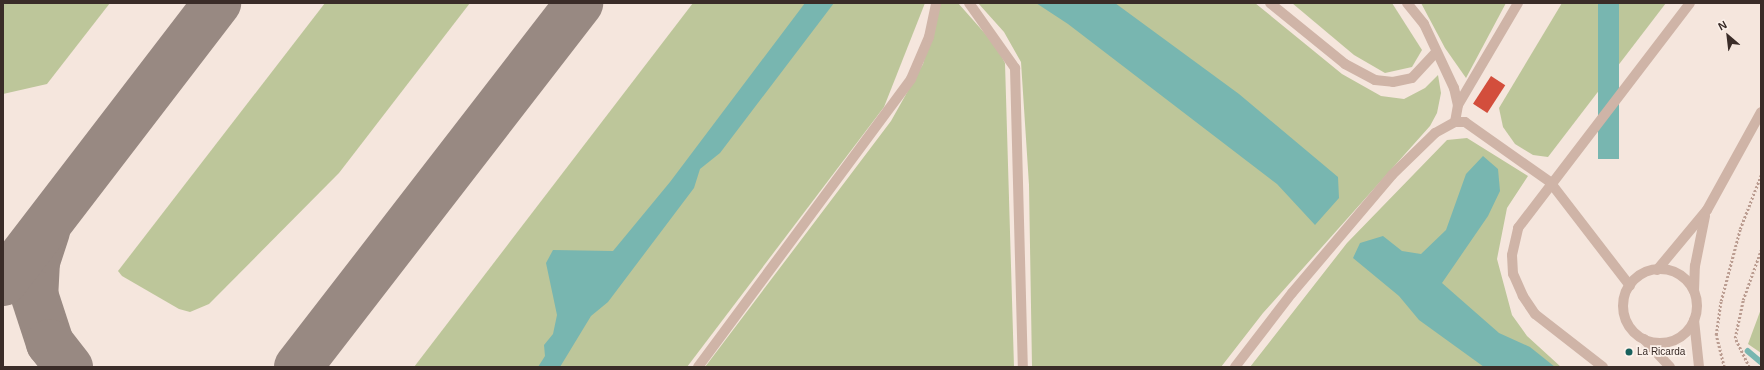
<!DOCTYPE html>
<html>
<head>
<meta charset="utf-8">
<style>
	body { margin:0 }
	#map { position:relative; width:1764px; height:370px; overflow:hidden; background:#f5e6dd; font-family:Helvetica,sans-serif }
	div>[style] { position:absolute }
	.green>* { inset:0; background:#bdc69a }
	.water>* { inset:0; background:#78b6b0; transform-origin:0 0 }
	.stream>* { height:5.5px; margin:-2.75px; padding:0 2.75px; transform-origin:2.75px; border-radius:2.75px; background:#78b6b0 }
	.taxiway>* { height:48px; margin:-24px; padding:0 24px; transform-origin:24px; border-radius:24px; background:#988982 }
	.building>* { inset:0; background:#d34e3c; transform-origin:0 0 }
	.path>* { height:2.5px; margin-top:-1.25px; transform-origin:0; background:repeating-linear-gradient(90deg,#bb9d91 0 2px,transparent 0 4px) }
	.minor>* { height:10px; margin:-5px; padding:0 5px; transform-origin:5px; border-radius:5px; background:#cfb4a7 }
	.minor>.ring { margin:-5px; padding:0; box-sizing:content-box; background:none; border:10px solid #cfb4a7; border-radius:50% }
	.dots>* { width:11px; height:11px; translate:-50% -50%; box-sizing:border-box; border:2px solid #fcf1ea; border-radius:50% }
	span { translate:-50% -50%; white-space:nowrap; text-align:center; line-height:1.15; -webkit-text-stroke:3.5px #fcf1ea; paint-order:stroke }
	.poi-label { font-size:10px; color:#3a2c28 }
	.left { translate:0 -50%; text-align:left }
	.frame { position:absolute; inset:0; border:4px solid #3a2c28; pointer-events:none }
	.north { position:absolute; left:1708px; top:16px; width:40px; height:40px; -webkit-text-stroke:3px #fcf1ea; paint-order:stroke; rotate:332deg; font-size:11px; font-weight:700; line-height:16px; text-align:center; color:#3a2c28 }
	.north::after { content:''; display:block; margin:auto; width:14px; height:18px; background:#3a2c28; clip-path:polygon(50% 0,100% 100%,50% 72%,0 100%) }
</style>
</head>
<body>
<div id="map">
	<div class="green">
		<div style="clip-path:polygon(3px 3px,110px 3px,47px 84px,3px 94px)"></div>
		<div style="clip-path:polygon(325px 3px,470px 3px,339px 173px,209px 304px,190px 312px,179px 309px,122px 276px,118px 271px)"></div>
		<div style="clip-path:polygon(693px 3px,925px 3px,884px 107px,687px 367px,414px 367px)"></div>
		<div style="clip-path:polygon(940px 3px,958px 3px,996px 46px,1005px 63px,1014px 367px,705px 367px,891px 121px,923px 64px)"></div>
		<div style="clip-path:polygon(978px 3px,1255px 3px,1342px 74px,1381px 96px,1404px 99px,1425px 88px,1438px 75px,1441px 93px,1437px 113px,1430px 126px,1263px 313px,1221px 367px,1032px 367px,1029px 185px,1021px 62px,1004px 32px)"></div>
		<div style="clip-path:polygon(1292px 3px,1392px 3px,1422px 50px,1412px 67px,1385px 73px,1354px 55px)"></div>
		<div style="clip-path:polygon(1421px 3px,1506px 3px,1466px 78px,1445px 48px)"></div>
		<div style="clip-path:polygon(1562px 3px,1666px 3px,1548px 157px,1533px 155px,1515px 144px,1503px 127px,1499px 108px)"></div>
		<div style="clip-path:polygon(1467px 138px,1528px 176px,1507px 208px,1497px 259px,1512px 315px,1527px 336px,1561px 367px,1250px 367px,1347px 243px,1447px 140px)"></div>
		<div style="clip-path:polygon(1761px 309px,1761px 353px,1748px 344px)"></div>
	</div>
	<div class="water">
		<div style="clip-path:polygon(805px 3px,834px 3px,720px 153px,700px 169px,694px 188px,608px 302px,591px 316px,560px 367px,538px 367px,545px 356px,544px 345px,553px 334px,557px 315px,546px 263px,553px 250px,613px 251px,670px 182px)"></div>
		<div style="clip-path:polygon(1036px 3px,1115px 3px,1239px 94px,1338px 177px,1339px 198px,1315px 225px,1277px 184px,1068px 24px)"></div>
		<div style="left:1598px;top:3px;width:21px;height:156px"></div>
		<div style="clip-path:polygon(1483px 156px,1498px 169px,1500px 191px,1488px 216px,1442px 283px,1499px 333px,1530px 347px,1555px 367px,1484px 367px,1419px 320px,1399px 296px,1353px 258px,1360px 243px,1383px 236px,1402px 251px,1421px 254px,1446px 230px,1466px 174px)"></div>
	</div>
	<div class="stream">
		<div style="left:1748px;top:351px;width:17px;rotate:40deg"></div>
	</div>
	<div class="taxiway">
		<div style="left:46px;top:231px;width:32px;rotate:108deg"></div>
		<div style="left:36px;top:261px;width:33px;rotate:93deg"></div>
		<div style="left:34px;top:294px;width:52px;rotate:71.9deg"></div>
		<div style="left:50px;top:343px;width:31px;rotate:52deg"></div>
		<div style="left:3px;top:282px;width:352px;rotate:-52.5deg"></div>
		<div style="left:298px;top:367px;width:460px;rotate:-52.3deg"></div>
	</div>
	<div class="building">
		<div style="left:1491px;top:76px;width:17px;height:33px;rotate:33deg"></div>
	</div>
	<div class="path">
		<div style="left:1724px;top:367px;width:33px;rotate:-104deg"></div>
		<div style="left:1716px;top:335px;width:34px;rotate:-82deg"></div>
		<div style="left:1721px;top:301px;width:74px;rotate:-75.2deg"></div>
		<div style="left:1740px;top:229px;width:58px;rotate:-68.7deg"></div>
		<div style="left:1749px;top:367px;width:32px;rotate:-116deg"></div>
		<div style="left:1735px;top:338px;width:39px;rotate:-78deg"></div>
		<div style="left:1743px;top:300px;width:53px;rotate:-70.2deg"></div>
	</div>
	<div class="minor">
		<div style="left:969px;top:3px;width:80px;rotate:54.7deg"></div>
		<div style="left:1015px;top:68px;width:299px;rotate:88.5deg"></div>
		<div style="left:1270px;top:3px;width:97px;rotate:39.1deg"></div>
		<div style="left:1345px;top:64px;width:34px;rotate:28deg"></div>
		<div style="left:1375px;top:80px;width:18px;rotate:6deg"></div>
		<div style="left:1393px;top:82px;width:19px;rotate:-12deg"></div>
		<div style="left:1412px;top:78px;width:35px;rotate:-47deg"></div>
		<div style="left:1407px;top:3px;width:27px;rotate:51deg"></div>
		<div style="left:1424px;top:24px;width:71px;rotate:64.9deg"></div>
		<div style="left:1454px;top:88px;width:17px;rotate:77deg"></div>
		<div style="left:1455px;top:122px;width:17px;rotate:-80deg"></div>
		<div style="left:1458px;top:105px;width:118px;rotate:-59.5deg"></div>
		<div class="ring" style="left:1623px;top:269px;width:64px;height:64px"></div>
		<div style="left:1657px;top:270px;width:78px;rotate:-50.2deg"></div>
		<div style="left:1707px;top:210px;width:112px;rotate:-61.1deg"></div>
		<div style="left:1694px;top:291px;width:25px;rotate:-88deg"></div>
		<div style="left:1695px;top:266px;width:51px;rotate:-78.7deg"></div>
		<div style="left:1694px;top:320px;width:47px;rotate:83.9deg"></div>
		<div style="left:1644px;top:339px;width:38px;rotate:47deg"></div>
		<div style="left:698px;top:367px;width:358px;rotate:-53.5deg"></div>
		<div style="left:911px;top:79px;width:46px;rotate:-66.8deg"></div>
		<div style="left:929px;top:37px;width:35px;rotate:-78deg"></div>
		<div style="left:1235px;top:367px;width:93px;rotate:-52.4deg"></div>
		<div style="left:1292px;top:293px;width:155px;rotate:-49.7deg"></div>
		<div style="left:1392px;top:175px;width:60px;rotate:-44.3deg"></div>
		<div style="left:1435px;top:133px;width:23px;rotate:-29deg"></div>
		<div style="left:1455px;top:122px;width:10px"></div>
		<div style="left:1465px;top:122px;width:104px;rotate:35.2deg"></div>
		<div style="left:1550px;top:182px;width:131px;rotate:52.4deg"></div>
		<div style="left:1603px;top:367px;width:86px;rotate:-142.1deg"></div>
		<div style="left:1535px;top:314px;width:22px;rotate:-124deg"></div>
		<div style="left:1523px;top:296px;width:24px;rotate:-114deg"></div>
		<div style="left:1513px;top:274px;width:19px;rotate:-93deg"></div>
		<div style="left:1512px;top:255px;width:28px;rotate:-77deg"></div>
		<div style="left:1518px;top:228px;width:283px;rotate:-52.6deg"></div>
	</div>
	<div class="dots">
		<div style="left:1629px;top:352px;background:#18615d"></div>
	</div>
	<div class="poi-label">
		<span class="left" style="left:1637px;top:352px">La Ricarda</span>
	</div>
	<div class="frame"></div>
	<div class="north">N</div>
</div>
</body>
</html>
